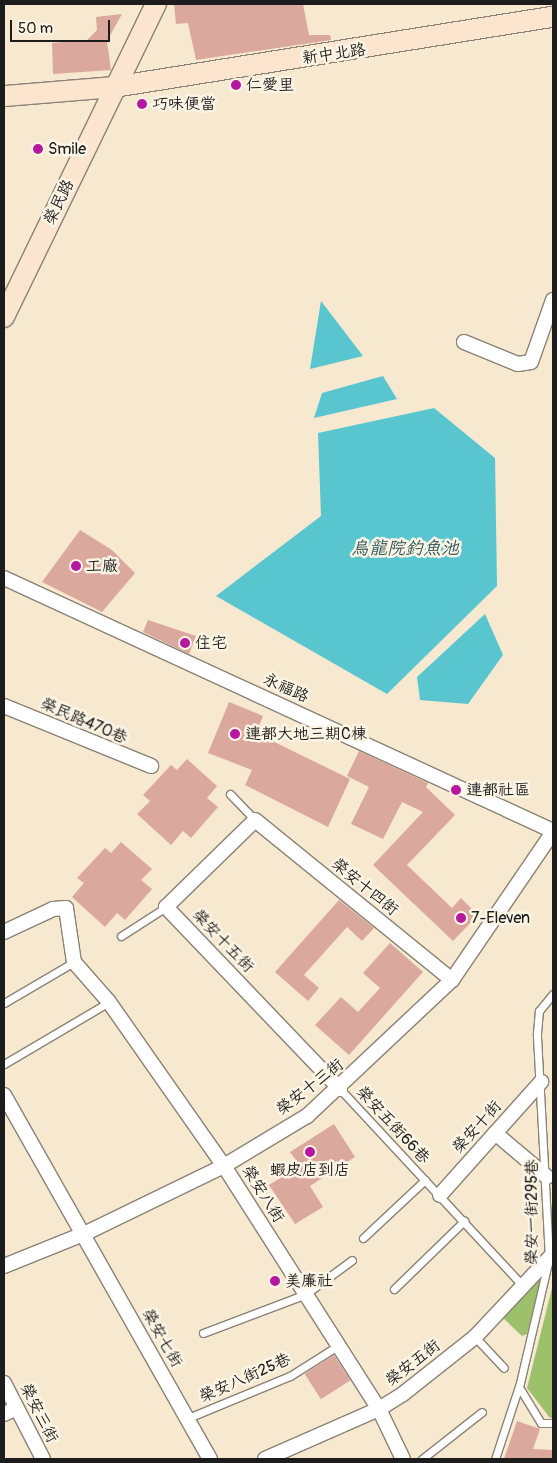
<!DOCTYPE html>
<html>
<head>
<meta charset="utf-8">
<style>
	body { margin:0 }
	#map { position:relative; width:557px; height:1463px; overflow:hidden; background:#f7e8d0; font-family:Pangolin,"LXGW WenKai TC",sans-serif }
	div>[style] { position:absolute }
	.green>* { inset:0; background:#9dc06a }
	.water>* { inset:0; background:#59c6cf }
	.building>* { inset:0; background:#dba89d; transform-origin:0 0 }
	.roads { filter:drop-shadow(1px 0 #8a8276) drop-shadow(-1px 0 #8a8276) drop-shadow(0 1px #8a8276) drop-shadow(0 -1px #8a8276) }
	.lane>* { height:7px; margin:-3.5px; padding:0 3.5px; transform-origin:3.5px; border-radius:3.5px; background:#fff }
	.street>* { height:14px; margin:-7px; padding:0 7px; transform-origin:7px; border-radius:7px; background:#fff }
	.secondary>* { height:20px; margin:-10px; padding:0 10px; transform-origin:10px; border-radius:10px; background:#fce5cf }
	.dots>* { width:14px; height:14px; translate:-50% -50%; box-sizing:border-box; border:2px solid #fcf5e5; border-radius:50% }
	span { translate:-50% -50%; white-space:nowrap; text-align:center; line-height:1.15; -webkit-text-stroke:5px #fcf5e5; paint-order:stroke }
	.street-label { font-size:16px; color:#1c1c1c }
	.poi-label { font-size:16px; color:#1c1c1c }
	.left { translate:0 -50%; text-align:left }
	.water-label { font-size:18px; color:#31585b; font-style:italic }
	.frame { position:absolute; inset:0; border:5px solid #1c1c1c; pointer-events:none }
	.scale { position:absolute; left:10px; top:20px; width:100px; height:22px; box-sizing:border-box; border:2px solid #1c1c1c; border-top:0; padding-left:6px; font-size:15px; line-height:18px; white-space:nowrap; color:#1c1c1c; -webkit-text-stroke:4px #fcf5e5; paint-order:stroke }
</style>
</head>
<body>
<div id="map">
	<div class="green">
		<div style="clip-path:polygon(545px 1265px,527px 1334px,522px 1336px,500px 1315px)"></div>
		<div style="clip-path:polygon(553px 1284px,553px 1418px,550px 1418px,527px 1388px)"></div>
	</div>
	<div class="water">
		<div style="clip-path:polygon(321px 301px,363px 356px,310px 369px)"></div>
		<div style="clip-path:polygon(383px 376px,397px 399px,314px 418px,322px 393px)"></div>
		<div style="clip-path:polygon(434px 408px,495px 458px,497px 586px,387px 694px,216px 596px,321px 516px,318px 433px)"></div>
		<div style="clip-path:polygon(485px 614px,503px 655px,468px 704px,420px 700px,417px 677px)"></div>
	</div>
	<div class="building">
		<div style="clip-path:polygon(174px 4px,303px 4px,309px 35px,330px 35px,331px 40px,196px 60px,188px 23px,176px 24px)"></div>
		<div style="clip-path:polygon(122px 14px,107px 41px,111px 70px,53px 74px,52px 43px,87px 40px,97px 30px,96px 17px)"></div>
		<div style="clip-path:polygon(80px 530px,112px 550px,135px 573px,102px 612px,42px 582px)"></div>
		<div style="clip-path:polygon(148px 620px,196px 636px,189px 654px,143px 632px)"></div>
		<div style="clip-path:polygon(229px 702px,263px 716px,256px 733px,350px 779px,328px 827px,245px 785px,252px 770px,208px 753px)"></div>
		<div style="clip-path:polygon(359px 751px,428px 783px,426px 787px,455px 815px,407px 865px,452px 908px,461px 898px,478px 915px,453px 941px,373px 865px,423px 812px,402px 802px,383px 839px,351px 824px,369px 787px,347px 776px)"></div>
		<div style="clip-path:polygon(187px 759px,217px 786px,207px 798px,218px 807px,191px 838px,183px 831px,171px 845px,137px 814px,150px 801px,143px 795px,171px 765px,177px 770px)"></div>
		<div style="clip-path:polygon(121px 842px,152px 869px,141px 880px,152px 889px,125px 920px,117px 913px,105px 927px,72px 897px,84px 883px,77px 878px,105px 848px,111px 853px)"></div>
		<div style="clip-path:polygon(339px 900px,374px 928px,362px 941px,347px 927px,304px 975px,319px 988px,308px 1001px,275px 972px)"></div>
		<div style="clip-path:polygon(390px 943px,423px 972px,349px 1055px,315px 1025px,341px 997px,358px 1012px,380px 988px,363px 973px)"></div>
		<div style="clip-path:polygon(334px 1124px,355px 1157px,310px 1186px,323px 1207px,295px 1224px,269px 1185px,300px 1166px,290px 1152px)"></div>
		<div style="left:334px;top:1355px;width:30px;height:35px;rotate:57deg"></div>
		<div style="clip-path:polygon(517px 1421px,540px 1429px,533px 1449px,553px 1450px,553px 1459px,504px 1459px)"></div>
	</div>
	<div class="roads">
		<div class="lane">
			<div style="left:230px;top:794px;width:36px;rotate:46deg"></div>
			<div style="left:121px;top:936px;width:54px;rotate:-32.8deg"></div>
			<div style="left:4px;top:1003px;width:81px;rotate:-30.4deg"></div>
			<div style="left:4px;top:1064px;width:122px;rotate:-30.6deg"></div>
			<div style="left:340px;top:1089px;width:267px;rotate:47.1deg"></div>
			<div style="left:363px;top:1238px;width:85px;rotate:-43.1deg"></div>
			<div style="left:394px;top:1289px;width:98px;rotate:-44.2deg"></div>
			<div style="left:203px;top:1333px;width:110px;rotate:-20.7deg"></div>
			<div style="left:306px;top:1294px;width:57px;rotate:-36.5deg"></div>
			<div style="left:475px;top:1337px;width:42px;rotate:46.9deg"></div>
			<div style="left:519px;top:1387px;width:42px;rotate:58.6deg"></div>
			<div style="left:541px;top:1423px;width:12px"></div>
			<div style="left:188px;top:1418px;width:110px;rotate:-22.4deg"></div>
			<div style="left:290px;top:1376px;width:58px;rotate:-32.3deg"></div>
			<div style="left:422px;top:1459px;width:76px;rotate:-38.1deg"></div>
			<div style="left:495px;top:1459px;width:80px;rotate:-71.8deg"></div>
			<div style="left:520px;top:1383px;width:128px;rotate:-76.9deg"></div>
			<div style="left:549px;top:1258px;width:225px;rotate:-93.1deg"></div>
			<div style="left:537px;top:1033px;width:22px;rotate:-85deg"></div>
			<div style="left:539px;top:1011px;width:22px;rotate:-51deg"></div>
		</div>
		<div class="street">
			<div style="left:464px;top:342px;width:58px;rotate:22.2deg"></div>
			<div style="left:518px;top:364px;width:13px;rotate:-9deg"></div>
			<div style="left:531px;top:362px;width:66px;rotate:-70.5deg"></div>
			<div style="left:4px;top:578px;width:604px;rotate:24.74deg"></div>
			<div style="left:4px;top:706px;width:159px;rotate:22.2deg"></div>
			<div style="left:4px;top:932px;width:54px;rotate:-25.1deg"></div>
			<div style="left:53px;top:909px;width:13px;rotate:-4deg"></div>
			<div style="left:66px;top:908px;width:55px;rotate:81.6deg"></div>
			<div style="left:74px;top:962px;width:53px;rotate:48.8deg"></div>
			<div style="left:109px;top:1002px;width:200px;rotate:55deg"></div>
			<div style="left:224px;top:1166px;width:288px;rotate:57.5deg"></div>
			<div style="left:379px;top:1409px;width:55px;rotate:64.4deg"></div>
			<div style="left:340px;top:1089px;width:252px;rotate:-133.7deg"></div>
			<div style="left:166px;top:907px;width:124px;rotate:-44.3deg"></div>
			<div style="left:255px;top:820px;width:254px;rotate:39.1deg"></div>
			<div style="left:4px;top:1095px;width:418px;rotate:60.5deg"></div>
			<div style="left:495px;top:1133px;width:68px;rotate:40.2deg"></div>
			<div style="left:440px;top:1195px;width:152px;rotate:-48.2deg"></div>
			<div style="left:4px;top:1266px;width:91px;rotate:-22deg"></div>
			<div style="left:88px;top:1232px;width:151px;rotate:-25.9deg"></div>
			<div style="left:224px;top:1166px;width:97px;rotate:-31.1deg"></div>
			<div style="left:307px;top:1116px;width:199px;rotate:-43.2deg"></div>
			<div style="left:452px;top:980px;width:179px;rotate:-55.7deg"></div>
			<div style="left:4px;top:1383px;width:85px;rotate:62.8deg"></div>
			<div style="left:4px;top:1414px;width:14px;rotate:-25deg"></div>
			<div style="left:265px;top:1459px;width:124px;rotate:-23.7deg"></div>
			<div style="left:379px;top:1409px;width:28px;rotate:-32deg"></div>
			<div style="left:403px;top:1394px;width:92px;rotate:-38.4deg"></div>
			<div style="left:475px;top:1337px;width:114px;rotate:-46.8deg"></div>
		</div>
		<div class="secondary">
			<div style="left:4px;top:96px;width:110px;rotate:-4.7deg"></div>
			<div style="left:114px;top:87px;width:445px;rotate:-9.1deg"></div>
			<div style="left:4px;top:317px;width:348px;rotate:-64.1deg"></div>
		</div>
	</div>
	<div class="dots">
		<div style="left:236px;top:85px;background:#b5179e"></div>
		<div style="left:142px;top:104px;background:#b5179e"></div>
		<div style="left:38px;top:149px;background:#b5179e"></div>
		<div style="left:76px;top:566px;background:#b5179e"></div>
		<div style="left:185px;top:643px;background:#b5179e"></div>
		<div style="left:235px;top:734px;background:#b5179e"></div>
		<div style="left:456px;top:790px;background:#b5179e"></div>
		<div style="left:461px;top:918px;background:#b5179e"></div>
		<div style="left:310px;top:1152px;background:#b5179e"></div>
		<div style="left:275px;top:1281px;background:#b5179e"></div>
	</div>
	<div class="street-label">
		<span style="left:334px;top:54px;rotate:-8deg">新中北路</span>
		<span style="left:59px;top:202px;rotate:-64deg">榮民路</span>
		<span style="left:286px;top:688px;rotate:24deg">永福路</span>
		<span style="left:84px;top:721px;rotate:23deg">榮民路470巷</span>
		<span style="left:365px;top:887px;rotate:39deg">榮安十四街</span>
		<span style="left:223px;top:941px;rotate:46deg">榮安十五街</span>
		<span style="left:310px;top:1087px;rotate:-38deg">榮安十三街</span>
		<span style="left:393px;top:1125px;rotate:47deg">榮安五街66巷</span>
		<span style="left:477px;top:1127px;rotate:-48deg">榮安十街</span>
		<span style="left:263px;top:1194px;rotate:58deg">榮安八街</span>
		<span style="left:532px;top:1212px;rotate:-90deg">榮安一街295巷</span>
		<span style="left:162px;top:1338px;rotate:60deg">榮安七街</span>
		<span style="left:413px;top:1363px;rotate:-38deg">榮安五街</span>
		<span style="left:245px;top:1378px;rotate:-24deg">榮安八街25巷</span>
		<span style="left:39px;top:1413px;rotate:63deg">榮安三街</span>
	</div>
	<div class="poi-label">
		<span class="left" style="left:246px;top:85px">仁愛里</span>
		<span class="left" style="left:152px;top:104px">巧味便當</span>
		<span class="left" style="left:48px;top:149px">Smile</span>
		<span class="left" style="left:86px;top:566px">工廠</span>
		<span class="left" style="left:195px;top:643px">住宅</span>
		<span class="left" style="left:245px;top:734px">連都大地三期C棟</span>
		<span class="left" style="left:466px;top:790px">連都社區</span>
		<span class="left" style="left:471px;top:918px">7-Eleven</span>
		<span style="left:310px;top:1170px">蝦皮店到店</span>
		<span class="left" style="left:285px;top:1281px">美廉社</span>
	</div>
	<div class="water-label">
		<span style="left:405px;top:549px">烏龍院釣魚池</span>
	</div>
	<div class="frame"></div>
	<div class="scale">50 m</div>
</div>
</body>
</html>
